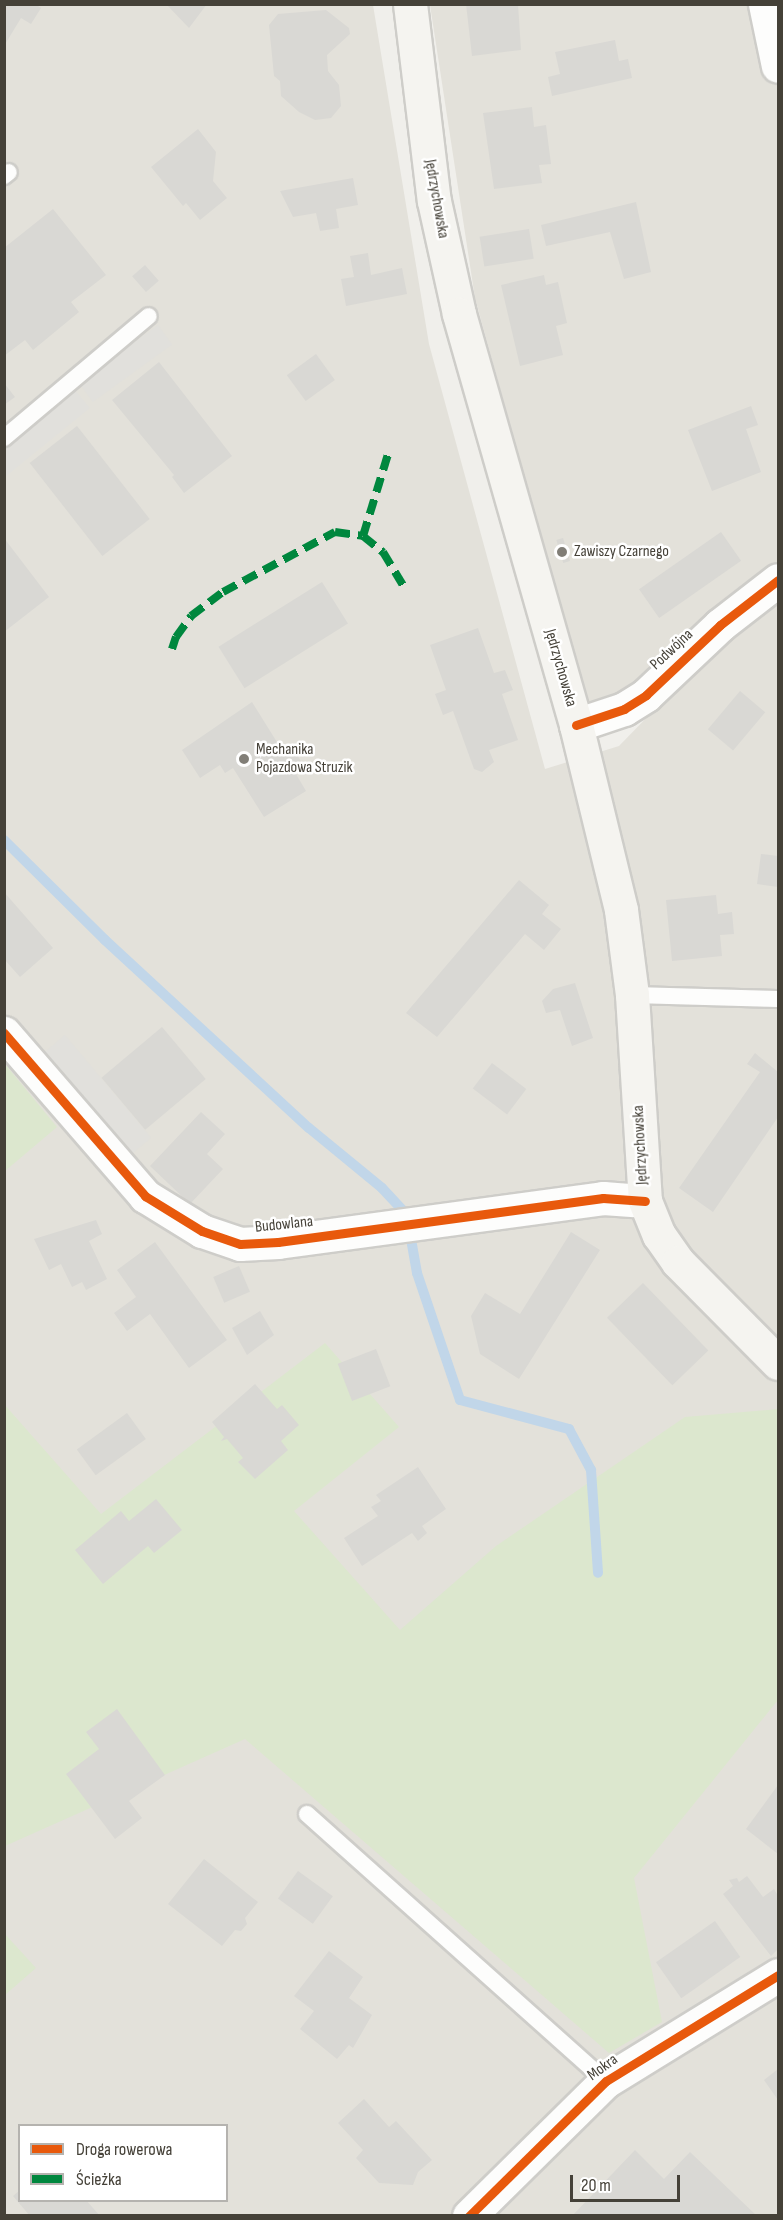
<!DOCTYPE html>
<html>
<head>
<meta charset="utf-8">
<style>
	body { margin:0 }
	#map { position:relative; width:783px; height:2220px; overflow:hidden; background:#f0efeb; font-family:"Sofia Sans Condensed",sans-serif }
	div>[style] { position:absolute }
	.residential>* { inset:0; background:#e3e1da }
	.green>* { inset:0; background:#dce7ce }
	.parking>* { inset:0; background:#e1e0dc; transform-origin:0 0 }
	.stream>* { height:10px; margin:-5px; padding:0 5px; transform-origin:5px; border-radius:5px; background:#c1d6e9 }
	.building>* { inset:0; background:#d9d8d4; transform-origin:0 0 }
	.roads { filter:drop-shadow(2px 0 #cecdc9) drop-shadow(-2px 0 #cecdc9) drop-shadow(0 2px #cecdc9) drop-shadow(0 -2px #cecdc9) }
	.service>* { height:16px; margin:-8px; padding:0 8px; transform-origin:8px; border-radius:8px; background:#fdfdfc }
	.minor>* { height:33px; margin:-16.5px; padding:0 16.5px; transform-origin:16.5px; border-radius:16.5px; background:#fdfdfc }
	.secondary>* { height:33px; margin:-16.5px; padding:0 16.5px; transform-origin:16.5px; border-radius:16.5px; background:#f5f4f0 }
	.quiet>* { height:8px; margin-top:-4px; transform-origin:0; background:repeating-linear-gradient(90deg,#00873e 0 15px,transparent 0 23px) }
	.cycleway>* { height:9px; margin:-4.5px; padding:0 4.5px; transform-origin:4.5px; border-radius:4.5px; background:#e8590c }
	.dots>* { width:16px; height:16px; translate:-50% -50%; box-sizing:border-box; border:3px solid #fff; border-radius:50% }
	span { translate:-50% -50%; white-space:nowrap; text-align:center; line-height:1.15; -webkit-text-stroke:5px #fff; paint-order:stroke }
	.street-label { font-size:16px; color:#454138 }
	.poi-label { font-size:16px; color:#454138 }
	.left { translate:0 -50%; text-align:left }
	.frame { position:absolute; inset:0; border:6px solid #454138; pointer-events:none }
	.legend { position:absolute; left:18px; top:2124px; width:210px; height:78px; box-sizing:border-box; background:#fff; border:2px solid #b5b3af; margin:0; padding:8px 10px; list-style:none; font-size:18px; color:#454138 }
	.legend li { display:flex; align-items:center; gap:12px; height:30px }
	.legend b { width:30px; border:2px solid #b5b3af }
	.scale { position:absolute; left:570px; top:2175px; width:110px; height:27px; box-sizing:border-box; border:3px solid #454138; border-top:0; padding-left:8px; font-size:18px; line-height:21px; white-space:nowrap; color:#454138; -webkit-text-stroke:4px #fff; paint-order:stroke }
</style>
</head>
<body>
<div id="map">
	<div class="residential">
		<div style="clip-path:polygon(evenodd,5px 5px,373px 5px,429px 344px,545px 769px,619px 746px,778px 583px,778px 2215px,5px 2216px,5px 5px,20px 2126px,226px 2126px,226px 2200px,20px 2200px,20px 2126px)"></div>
		<div style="clip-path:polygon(430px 5px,778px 5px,778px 570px,591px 719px,475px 298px)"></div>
	</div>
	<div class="green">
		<div style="clip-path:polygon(4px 1063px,57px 1127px,5px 1171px,4px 1171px)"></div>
		<div style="clip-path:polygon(325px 1343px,399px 1427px,294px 1511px,400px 1630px,496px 1546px,685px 1417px,778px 1409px,778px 1700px,634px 1878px,662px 2022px,609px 2053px,245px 1739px,5px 1846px,4px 1404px,101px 1514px)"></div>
		<div style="clip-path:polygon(4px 1933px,36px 1968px,5px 1995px,4px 1995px)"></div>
	</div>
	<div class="parking">
		<div style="left:158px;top:325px;width:24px;height:98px;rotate:54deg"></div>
		<div style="clip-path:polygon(75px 390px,90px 408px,5px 477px,5px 448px)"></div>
		<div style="left:65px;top:1035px;width:134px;height:32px;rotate:50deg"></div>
	</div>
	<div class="stream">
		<div style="left:4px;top:840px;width:142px;rotate:44.7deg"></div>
		<div style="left:105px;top:940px;width:277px;rotate:42.7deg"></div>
		<div style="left:309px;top:1128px;width:94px;rotate:39.4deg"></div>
		<div style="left:382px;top:1188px;width:38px;rotate:47deg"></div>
		<div style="left:411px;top:1239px;width:35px;rotate:80deg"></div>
		<div style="left:417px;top:1273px;width:134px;rotate:71.3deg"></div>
		<div style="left:460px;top:1400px;width:113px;rotate:14.9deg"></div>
		<div style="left:569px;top:1429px;width:47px;rotate:61.8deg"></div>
		<div style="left:591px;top:1470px;width:103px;rotate:86.1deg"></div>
	</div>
	<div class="building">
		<div style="clip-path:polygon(4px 4px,35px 4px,41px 8px,31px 24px,21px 18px,4px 46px)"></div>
		<div style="clip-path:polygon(166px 4px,207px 4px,189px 28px)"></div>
		<div style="clip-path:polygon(466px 4px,518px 4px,521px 50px,472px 56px)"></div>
		<div style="clip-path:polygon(326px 10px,349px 28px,350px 34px,327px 55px,328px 71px,339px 85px,341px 106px,331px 118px,315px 120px,299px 112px,281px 96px,280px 81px,274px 76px,269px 25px,278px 14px)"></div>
		<div style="clip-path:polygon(615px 40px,619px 61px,628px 59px,632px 78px,552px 96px,548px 77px,560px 74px,555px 52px)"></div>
		<div style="clip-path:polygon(532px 107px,534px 127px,546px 125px,551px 164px,539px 165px,542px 183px,494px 189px,483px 113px)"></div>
		<div style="clip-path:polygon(198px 129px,216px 152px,213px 181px,227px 198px,200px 220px,186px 203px,183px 206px,151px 167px)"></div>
		<div style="clip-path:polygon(353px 178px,358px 205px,336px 209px,339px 228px,320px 231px,316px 213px,293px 217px,280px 191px)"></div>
		<div style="clip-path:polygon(636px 202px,651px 272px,624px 279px,610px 232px,546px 246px,541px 225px)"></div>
		<div style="clip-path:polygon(53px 209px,106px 275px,71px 302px,79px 312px,33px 350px,25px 340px,4px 356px,4px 248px)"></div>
		<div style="left:529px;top:229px;width:30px;height:50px;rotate:81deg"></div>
		<div style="clip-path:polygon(368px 253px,371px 275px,402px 268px,407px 294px,346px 306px,341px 279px,354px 277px,350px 256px)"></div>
		<div style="left:145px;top:265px;width:21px;height:17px;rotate:49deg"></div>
		<div style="clip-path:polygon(544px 275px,546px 285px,558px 282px,567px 323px,556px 326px,563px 355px,520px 366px,501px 285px)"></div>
		<div style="left:316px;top:354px;width:32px;height:36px;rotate:54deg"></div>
		<div style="clip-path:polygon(159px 362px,232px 456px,184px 493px,172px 477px,174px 475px,112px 400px)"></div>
		<div style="clip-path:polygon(4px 383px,15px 397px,4px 405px)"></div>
		<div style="clip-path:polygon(751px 406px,758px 425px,746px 429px,761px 472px,712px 491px,688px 430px)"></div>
		<div style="left:77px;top:426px;width:118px;height:60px;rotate:52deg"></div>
		<div style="left:721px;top:532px;width:35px;height:100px;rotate:55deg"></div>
		<div style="clip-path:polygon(4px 538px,49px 597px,4px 632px)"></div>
		<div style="left:563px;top:538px;width:24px;height:7px;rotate:73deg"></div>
		<div style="left:322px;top:582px;width:49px;height:122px;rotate:58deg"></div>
		<div style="clip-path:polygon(478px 628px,494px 673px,505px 670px,513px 690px,502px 694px,518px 740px,489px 750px,494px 762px,482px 772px,474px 769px,453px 711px,443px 715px,435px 694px,446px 690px,430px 645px)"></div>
		<div style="left:740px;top:691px;width:33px;height:50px;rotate:40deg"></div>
		<div style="clip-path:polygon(252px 702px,285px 755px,294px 750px,302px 763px,293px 769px,306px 791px,264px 817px,233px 768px,225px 773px,220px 765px,200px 778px,182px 750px)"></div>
		<div style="clip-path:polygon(761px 854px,778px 856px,778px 887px,757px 884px)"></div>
		<div style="clip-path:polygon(519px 880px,549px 905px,542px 914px,561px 929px,544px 950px,525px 934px,437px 1037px,406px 1013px)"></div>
		<div style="clip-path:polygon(4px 892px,53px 948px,20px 977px,4px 959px)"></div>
		<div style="clip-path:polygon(716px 895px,718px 914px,732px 912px,734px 934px,720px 935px,722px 956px,672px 961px,666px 900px)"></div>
		<div style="clip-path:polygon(575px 983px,593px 1038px,572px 1046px,560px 1010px,546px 1013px,542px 1001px,553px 989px)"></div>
		<div style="left:162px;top:1027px;width:68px;height:79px;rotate:50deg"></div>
		<div style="clip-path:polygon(755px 1053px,778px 1072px,778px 1117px,713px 1212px,679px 1188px,760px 1072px,747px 1064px)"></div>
		<div style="left:492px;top:1063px;width:43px;height:32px;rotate:37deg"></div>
		<div style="clip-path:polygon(201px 1112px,225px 1134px,207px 1154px,223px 1169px,190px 1204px,150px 1166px)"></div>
		<div style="clip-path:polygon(96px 1220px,102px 1234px,89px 1241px,107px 1279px,86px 1290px,82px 1282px,72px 1287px,61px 1264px,49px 1270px,34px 1239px)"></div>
		<div style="clip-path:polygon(571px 1232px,600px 1250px,519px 1379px,480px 1354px,471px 1316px,485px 1293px,520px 1314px)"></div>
		<div style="clip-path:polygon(155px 1242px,227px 1340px,189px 1368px,150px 1314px,127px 1331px,114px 1313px,136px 1297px,117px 1270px)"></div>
		<div style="left:239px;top:1266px;width:28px;height:28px;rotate:67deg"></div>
		<div style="left:643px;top:1283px;width:94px;height:50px;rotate:46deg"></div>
		<div style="clip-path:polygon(260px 1311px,274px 1335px,247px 1355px,232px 1328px)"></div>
		<div style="left:376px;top:1349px;width:40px;height:41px;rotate:69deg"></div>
		<div style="clip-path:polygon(255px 1384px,277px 1409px,282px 1405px,299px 1425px,281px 1441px,288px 1450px,255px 1479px,238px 1462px,243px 1458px,227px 1439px,221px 1441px,224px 1437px,212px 1422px)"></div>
		<div style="left:127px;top:1413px;width:32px;height:62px;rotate:54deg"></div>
		<div style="clip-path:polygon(418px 1467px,446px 1509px,422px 1526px,427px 1533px,418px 1541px,412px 1533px,362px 1566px,344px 1538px,378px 1516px,371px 1507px,381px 1501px,376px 1495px)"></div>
		<div style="clip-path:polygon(156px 1499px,182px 1530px,154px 1553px,148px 1546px,103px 1584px,75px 1550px,121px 1511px,129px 1521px)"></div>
		<div style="clip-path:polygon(117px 1709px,165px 1775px,129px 1801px,142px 1818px,115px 1839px,66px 1774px,99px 1749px,86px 1732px)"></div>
		<div style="clip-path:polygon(778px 1785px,778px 1854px,746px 1829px)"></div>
		<div style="clip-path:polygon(204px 1859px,258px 1902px,245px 1918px,247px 1924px,241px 1931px,235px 1930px,222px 1946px,168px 1904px)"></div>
		<div style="left:298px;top:1871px;width:43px;height:34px;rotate:36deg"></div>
		<div style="clip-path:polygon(747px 1876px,763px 1897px,774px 1889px,778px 1896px,778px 1949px,771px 1956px,723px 1894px,733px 1886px,729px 1880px,737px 1878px,739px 1882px)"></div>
		<div style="left:715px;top:1921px;width:44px;height:72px;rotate:55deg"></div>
		<div style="clip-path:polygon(329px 1951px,363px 1977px,349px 1998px,372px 2015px,353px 2048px,349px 2045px,337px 2059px,300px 2029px,314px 2011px,294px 1996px)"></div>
		<div style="clip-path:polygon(778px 2069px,778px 2100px,764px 2080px)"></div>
		<div style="clip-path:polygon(364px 2099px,389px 2127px,396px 2121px,432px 2160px,418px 2172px,413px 2185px,379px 2183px,356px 2158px,363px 2150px,338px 2123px)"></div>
		<div style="clip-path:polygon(635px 2150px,664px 2179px,690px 2152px,757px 2216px,572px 2216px)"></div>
		<div style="clip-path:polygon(20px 2190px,20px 2200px,86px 2200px,100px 2216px,30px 2216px,13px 2196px)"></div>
	</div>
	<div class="roads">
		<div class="service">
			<div style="left:4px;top:176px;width:6px;rotate:-39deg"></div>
			<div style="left:4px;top:438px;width:189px;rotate:-40.1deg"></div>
			<div style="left:632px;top:995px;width:146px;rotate:1.6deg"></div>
			<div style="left:307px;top:1814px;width:401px;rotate:41.8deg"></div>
		</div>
		<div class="minor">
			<div style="left:765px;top:4px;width:63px;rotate:78.2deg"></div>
			<div style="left:576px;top:725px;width:51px;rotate:-18.4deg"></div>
			<div style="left:624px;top:709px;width:26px;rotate:-32deg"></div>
			<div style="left:646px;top:695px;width:102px;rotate:-43.4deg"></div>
			<div style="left:720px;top:625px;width:73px;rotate:-37.8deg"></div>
			<div style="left:4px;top:1033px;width:216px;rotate:49.1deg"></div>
			<div style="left:145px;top:1196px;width:67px;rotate:31.6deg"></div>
			<div style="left:202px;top:1231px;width:40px;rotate:18.9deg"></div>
			<div style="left:240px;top:1244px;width:38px;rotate:-3deg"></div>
			<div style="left:278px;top:1242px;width:328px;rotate:-7.7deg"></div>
			<div style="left:603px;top:1198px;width:42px;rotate:4.1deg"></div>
			<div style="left:469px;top:2216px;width:192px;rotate:-44.6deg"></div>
			<div style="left:606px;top:2081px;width:202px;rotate:-31.6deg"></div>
		</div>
		<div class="secondary">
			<div style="left:410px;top:4px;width:198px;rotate:83.1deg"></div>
			<div style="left:434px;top:201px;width:116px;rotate:77.5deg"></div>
			<div style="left:459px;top:314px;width:427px;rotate:74.1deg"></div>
			<div style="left:576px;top:725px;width:190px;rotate:76.3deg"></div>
			<div style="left:621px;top:910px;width:86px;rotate:82.6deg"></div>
			<div style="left:632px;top:995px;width:206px;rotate:86.4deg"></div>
			<div style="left:645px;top:1201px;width:37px;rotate:68deg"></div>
			<div style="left:659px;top:1235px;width:33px;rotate:55deg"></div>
			<div style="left:678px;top:1262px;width:142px;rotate:45.3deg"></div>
		</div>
	</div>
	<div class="quiet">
		<div style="left:363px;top:536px;width:86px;rotate:-73deg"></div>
		<div style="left:172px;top:649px;width:13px;rotate:-72deg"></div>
		<div style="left:176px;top:637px;width:26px;rotate:-54deg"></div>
		<div style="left:191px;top:616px;width:40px;rotate:-37deg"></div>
		<div style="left:223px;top:592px;width:127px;rotate:-28.2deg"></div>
		<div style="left:335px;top:532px;width:28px;rotate:8deg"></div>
		<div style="left:363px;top:536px;width:26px;rotate:39deg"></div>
		<div style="left:383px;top:552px;width:39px;rotate:59deg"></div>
	</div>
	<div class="cycleway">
		<div style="left:576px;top:725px;width:51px;rotate:-18.4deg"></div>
		<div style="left:624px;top:709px;width:26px;rotate:-32deg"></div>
		<div style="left:646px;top:695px;width:102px;rotate:-43.4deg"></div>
		<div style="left:720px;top:625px;width:73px;rotate:-37.8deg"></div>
		<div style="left:4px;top:1033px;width:216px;rotate:49.1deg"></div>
		<div style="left:145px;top:1196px;width:67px;rotate:31.6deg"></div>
		<div style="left:202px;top:1231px;width:40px;rotate:18.9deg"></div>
		<div style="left:240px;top:1244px;width:38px;rotate:-3deg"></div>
		<div style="left:278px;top:1242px;width:328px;rotate:-7.7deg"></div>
		<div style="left:603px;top:1198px;width:42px;rotate:4.1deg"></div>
		<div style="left:469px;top:2216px;width:192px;rotate:-44.6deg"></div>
		<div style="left:606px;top:2081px;width:202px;rotate:-31.6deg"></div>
	</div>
	<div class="dots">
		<div style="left:562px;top:552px;background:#817e77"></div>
		<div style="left:244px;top:759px;background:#817e77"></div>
	</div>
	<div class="street-label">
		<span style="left:436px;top:199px;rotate:80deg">Jędrzychowska</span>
		<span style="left:672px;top:650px;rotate:-43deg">Podwójna</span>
		<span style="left:560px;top:668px;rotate:74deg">Jędrzychowska</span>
		<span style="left:641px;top:1145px;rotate:-93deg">Jędrzychowska</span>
		<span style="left:284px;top:1225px;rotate:-6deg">Budowlana</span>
		<span style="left:603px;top:2068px;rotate:-36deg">Mokra</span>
	</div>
	<div class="poi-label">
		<span class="left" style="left:574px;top:552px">Zawiszy Czarnego</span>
		<span class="left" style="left:256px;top:759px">Mechanika<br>Pojazdowa Struzik</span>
	</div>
	<div class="frame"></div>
	<ul class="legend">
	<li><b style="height:8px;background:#e8590c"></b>Droga rowerowa</li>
	<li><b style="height:8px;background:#00873e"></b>Ścieżka</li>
	</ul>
	<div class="scale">20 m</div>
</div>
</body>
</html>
